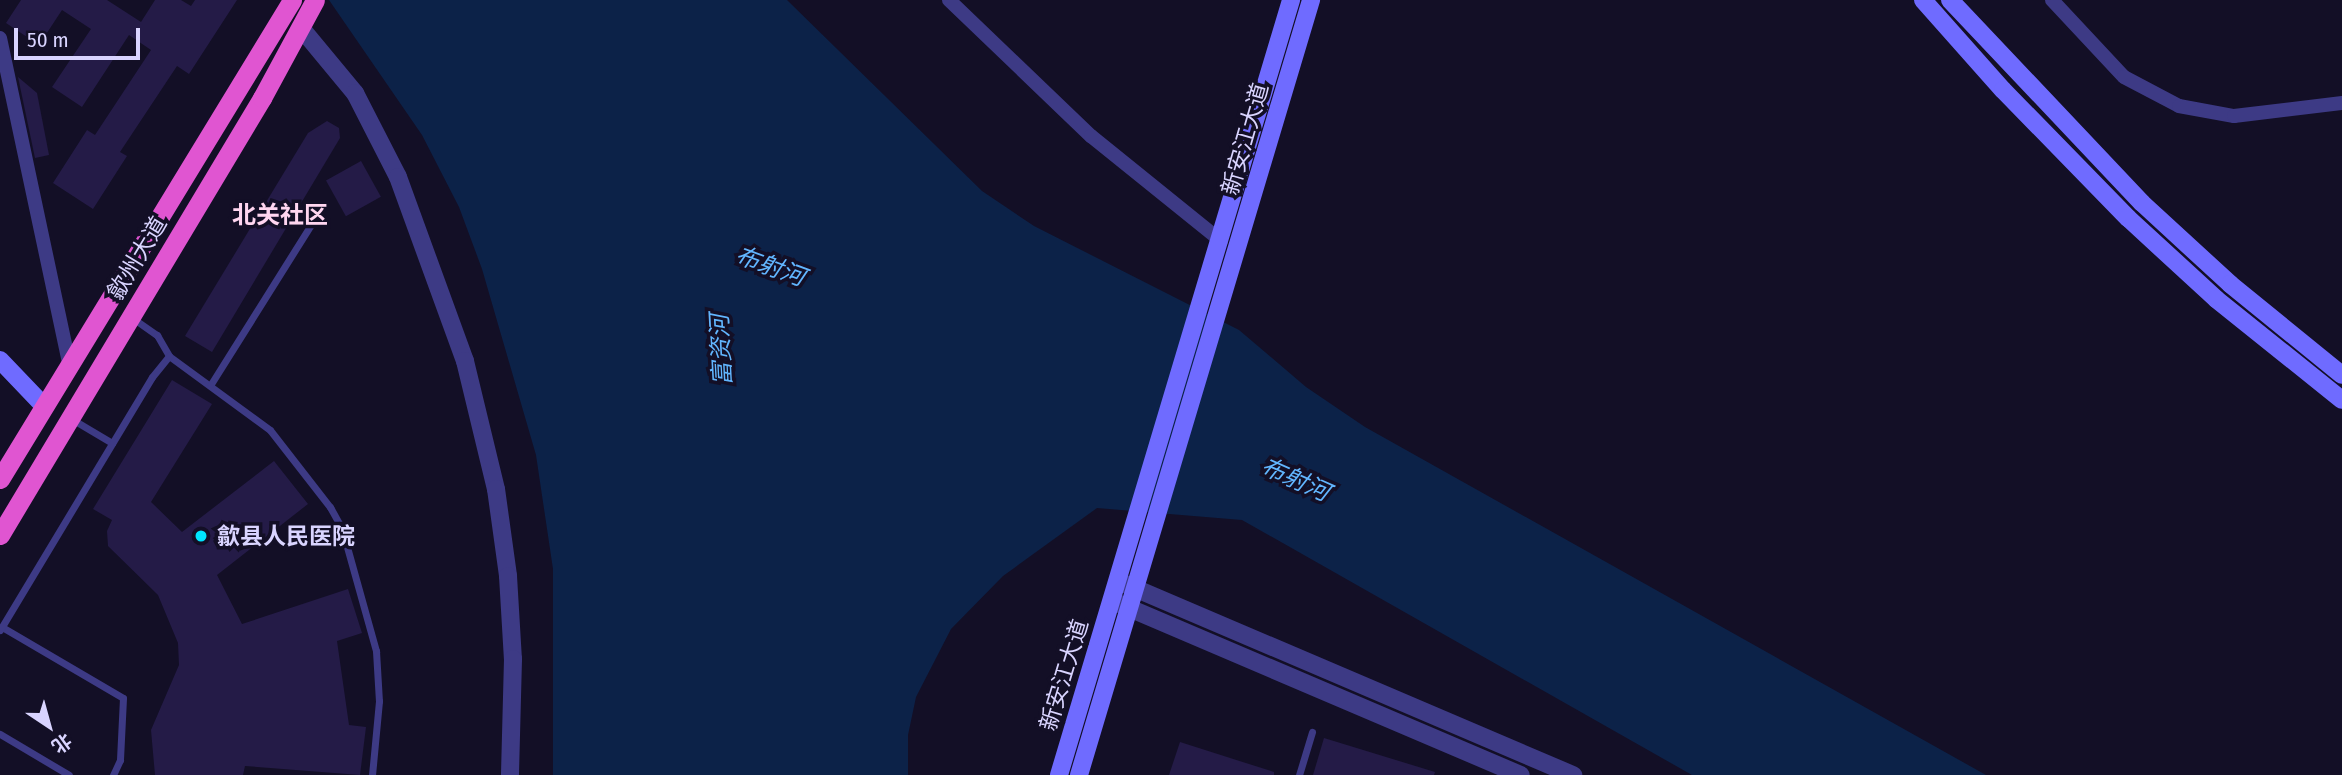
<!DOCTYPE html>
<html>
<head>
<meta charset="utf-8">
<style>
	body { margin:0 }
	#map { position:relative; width:2342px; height:775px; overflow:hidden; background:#130f26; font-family:"Fira Sans Condensed","Noto Sans SC",sans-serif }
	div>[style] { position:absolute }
	.water>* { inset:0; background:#0c2248 }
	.building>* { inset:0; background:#241b47; transform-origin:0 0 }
	.service>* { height:7px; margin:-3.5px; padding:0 3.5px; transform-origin:3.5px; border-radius:3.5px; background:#3d3a85 }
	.minor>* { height:14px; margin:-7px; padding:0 7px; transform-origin:7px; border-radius:7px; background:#3d3a85 }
	.tertiary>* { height:18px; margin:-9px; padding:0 9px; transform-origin:9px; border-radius:9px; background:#3d3a85 }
	.secondary>* { height:18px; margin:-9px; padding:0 9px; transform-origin:9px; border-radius:9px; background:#6f6bff }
	.trunk>* { height:19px; margin:-9.5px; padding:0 9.5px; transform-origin:9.5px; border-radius:9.5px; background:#e055d1 }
	.dots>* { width:19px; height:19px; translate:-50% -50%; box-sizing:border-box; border:4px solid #130f26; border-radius:50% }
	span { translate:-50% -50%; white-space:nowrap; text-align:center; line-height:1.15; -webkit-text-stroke:7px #130f26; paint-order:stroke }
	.street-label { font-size:23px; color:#d9d4ff }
	.poi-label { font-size:23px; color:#d9d4ff; font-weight:700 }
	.left { translate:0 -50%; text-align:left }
	.neighbourhood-label { font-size:24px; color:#ffd6f0; font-weight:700 }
	.water-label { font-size:24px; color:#62b6ff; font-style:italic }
	.north { position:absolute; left:14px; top:691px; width:70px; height:70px; -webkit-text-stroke:5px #130f26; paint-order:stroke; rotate:144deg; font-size:19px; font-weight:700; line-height:28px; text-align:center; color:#d9d4ff }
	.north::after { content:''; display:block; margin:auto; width:24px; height:32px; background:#d9d4ff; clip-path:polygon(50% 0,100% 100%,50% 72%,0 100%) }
	.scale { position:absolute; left:14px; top:28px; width:126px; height:32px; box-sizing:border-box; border:4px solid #d9d4ff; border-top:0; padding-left:9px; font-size:21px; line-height:24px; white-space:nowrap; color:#d9d4ff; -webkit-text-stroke:5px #130f26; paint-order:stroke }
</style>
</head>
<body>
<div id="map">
	<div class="water">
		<div style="clip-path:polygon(329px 0,787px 0,982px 191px,1034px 226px,1239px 330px,1306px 387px,1365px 427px,1986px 775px,1692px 775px,1242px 520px,1097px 508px,1003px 576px,951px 629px,916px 697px,908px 735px,908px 775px,553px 775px,553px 569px,536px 455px,482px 269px,459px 207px,422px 135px)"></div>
	</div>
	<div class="building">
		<div style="clip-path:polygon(21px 0,107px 0,141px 22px,155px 0,181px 0,191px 6px,195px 0,237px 0,189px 74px,177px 66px,120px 152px,127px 156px,93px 209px,53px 183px,87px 130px,95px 135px,151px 50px,129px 35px,82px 107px,52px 87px,91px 29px,62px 10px,39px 45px,6px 23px)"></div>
		<div style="clip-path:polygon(18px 77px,37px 93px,49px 155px,35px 158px)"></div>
		<div style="clip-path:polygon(327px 121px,339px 128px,340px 138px,212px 352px,185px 336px,308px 133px)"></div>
		<div style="left:361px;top:161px;width:41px;height:40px;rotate:61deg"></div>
		<div style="clip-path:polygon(172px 380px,212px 404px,151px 502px,182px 532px,274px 461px,308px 504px,217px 575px,242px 624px,348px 589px,362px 633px,337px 641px,349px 725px,366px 727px,360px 775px,245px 766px,243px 775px,155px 775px,151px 730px,179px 665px,178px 643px,158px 595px,108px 546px,107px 531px,112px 520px,93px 509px)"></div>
		<div style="clip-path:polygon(1324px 738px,1435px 772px,1434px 775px,1313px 775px)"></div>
		<div style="clip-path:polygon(1180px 742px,1274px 772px,1274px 775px,1169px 775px)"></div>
	</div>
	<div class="service">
		<div style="left:131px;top:317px;width:32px;rotate:35deg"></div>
		<div style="left:157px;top:335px;width:24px;rotate:60deg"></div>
		<div style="left:169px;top:356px;width:125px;rotate:36.2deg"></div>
		<div style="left:270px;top:430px;width:98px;rotate:52.1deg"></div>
		<div style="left:330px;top:507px;width:25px;rotate:61deg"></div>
		<div style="left:342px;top:529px;width:127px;rotate:74.4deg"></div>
		<div style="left:376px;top:651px;width:50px;rotate:86.6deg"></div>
		<div style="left:379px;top:701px;width:74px;rotate:95.4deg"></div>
		<div style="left:211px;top:384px;width:205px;rotate:-57.9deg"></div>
		<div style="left:70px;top:418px;width:49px;rotate:30.8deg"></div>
		<div style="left:2px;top:627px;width:140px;rotate:30.4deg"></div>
		<div style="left:123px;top:698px;width:62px;rotate:92.8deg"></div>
		<div style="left:120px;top:760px;width:17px;rotate:115deg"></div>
		<div style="left:0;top:630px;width:295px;rotate:-59deg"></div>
		<div style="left:152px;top:377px;width:27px;rotate:-51deg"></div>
		<div style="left:0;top:734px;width:80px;rotate:30.7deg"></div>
		<div style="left:1299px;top:775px;width:45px;rotate:-73.2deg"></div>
	</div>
	<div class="minor">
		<div style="left:949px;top:0;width:197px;rotate:43.8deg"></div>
		<div style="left:1091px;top:136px;width:167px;rotate:38.9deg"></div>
		<div style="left:2052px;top:0;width:105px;rotate:46.9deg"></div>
		<div style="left:2124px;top:77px;width:62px;rotate:27.8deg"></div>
		<div style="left:2179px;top:106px;width:56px;rotate:10.3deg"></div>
		<div style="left:2234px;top:116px;width:109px;rotate:-6.9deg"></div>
		<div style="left:0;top:38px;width:333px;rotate:78deg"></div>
	</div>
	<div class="tertiary">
		<div style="left:301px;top:28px;width:85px;rotate:50.3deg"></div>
		<div style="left:355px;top:93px;width:94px;rotate:62.9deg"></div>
		<div style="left:398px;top:177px;width:196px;rotate:70deg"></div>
		<div style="left:465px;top:361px;width:132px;rotate:76.4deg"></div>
		<div style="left:496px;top:489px;width:88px;rotate:82.1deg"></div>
		<div style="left:508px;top:576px;width:83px;rotate:86.6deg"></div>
		<div style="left:513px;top:659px;width:116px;rotate:91.5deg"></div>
		<div style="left:1118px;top:581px;width:495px;rotate:23.1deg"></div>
		<div style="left:1115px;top:602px;width:441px;rotate:23.1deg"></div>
	</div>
	<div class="secondary">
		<div style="left:1923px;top:0;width:120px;rotate:48.4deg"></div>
		<div style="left:2003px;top:90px;width:179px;rotate:45.7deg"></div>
		<div style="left:2128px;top:218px;width:120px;rotate:42.6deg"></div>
		<div style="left:2216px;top:299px;width:161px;rotate:38.7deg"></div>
		<div style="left:1950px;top:0;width:279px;rotate:46.6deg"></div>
		<div style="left:2142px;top:203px;width:120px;rotate:42.6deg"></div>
		<div style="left:2230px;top:284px;width:144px;rotate:39.1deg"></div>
		<div style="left:0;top:360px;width:64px;rotate:46.3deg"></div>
		<div style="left:1059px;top:775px;width:809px;rotate:-73.33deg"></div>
		<div style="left:1079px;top:775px;width:809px;rotate:-73.33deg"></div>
	</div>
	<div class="trunk">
		<div style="left:0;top:479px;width:561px;rotate:-58.63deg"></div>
		<div style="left:0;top:535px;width:510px;rotate:-59.06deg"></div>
		<div style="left:262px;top:98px;width:111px;rotate:-61.6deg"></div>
	</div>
	<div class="dots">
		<div style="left:201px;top:536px;background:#00e5ff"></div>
	</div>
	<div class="street-label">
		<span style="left:1245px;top:139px;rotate:-74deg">新安江大道</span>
		<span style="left:137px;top:258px;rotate:-59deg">歙州大道</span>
		<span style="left:1064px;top:675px;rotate:-73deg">新安江大道</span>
	</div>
	<div class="poi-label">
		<span class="left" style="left:217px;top:536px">歙县人民医院</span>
	</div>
	<div class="neighbourhood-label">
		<span style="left:280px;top:216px">北关社区</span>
	</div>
	<div class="water-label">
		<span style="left:770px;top:267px;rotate:20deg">布射河</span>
		<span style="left:722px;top:350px;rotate:-93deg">富资河</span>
		<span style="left:1295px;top:480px;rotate:24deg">布射河</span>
	</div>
	<div class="north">北</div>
	<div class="scale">50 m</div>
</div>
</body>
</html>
